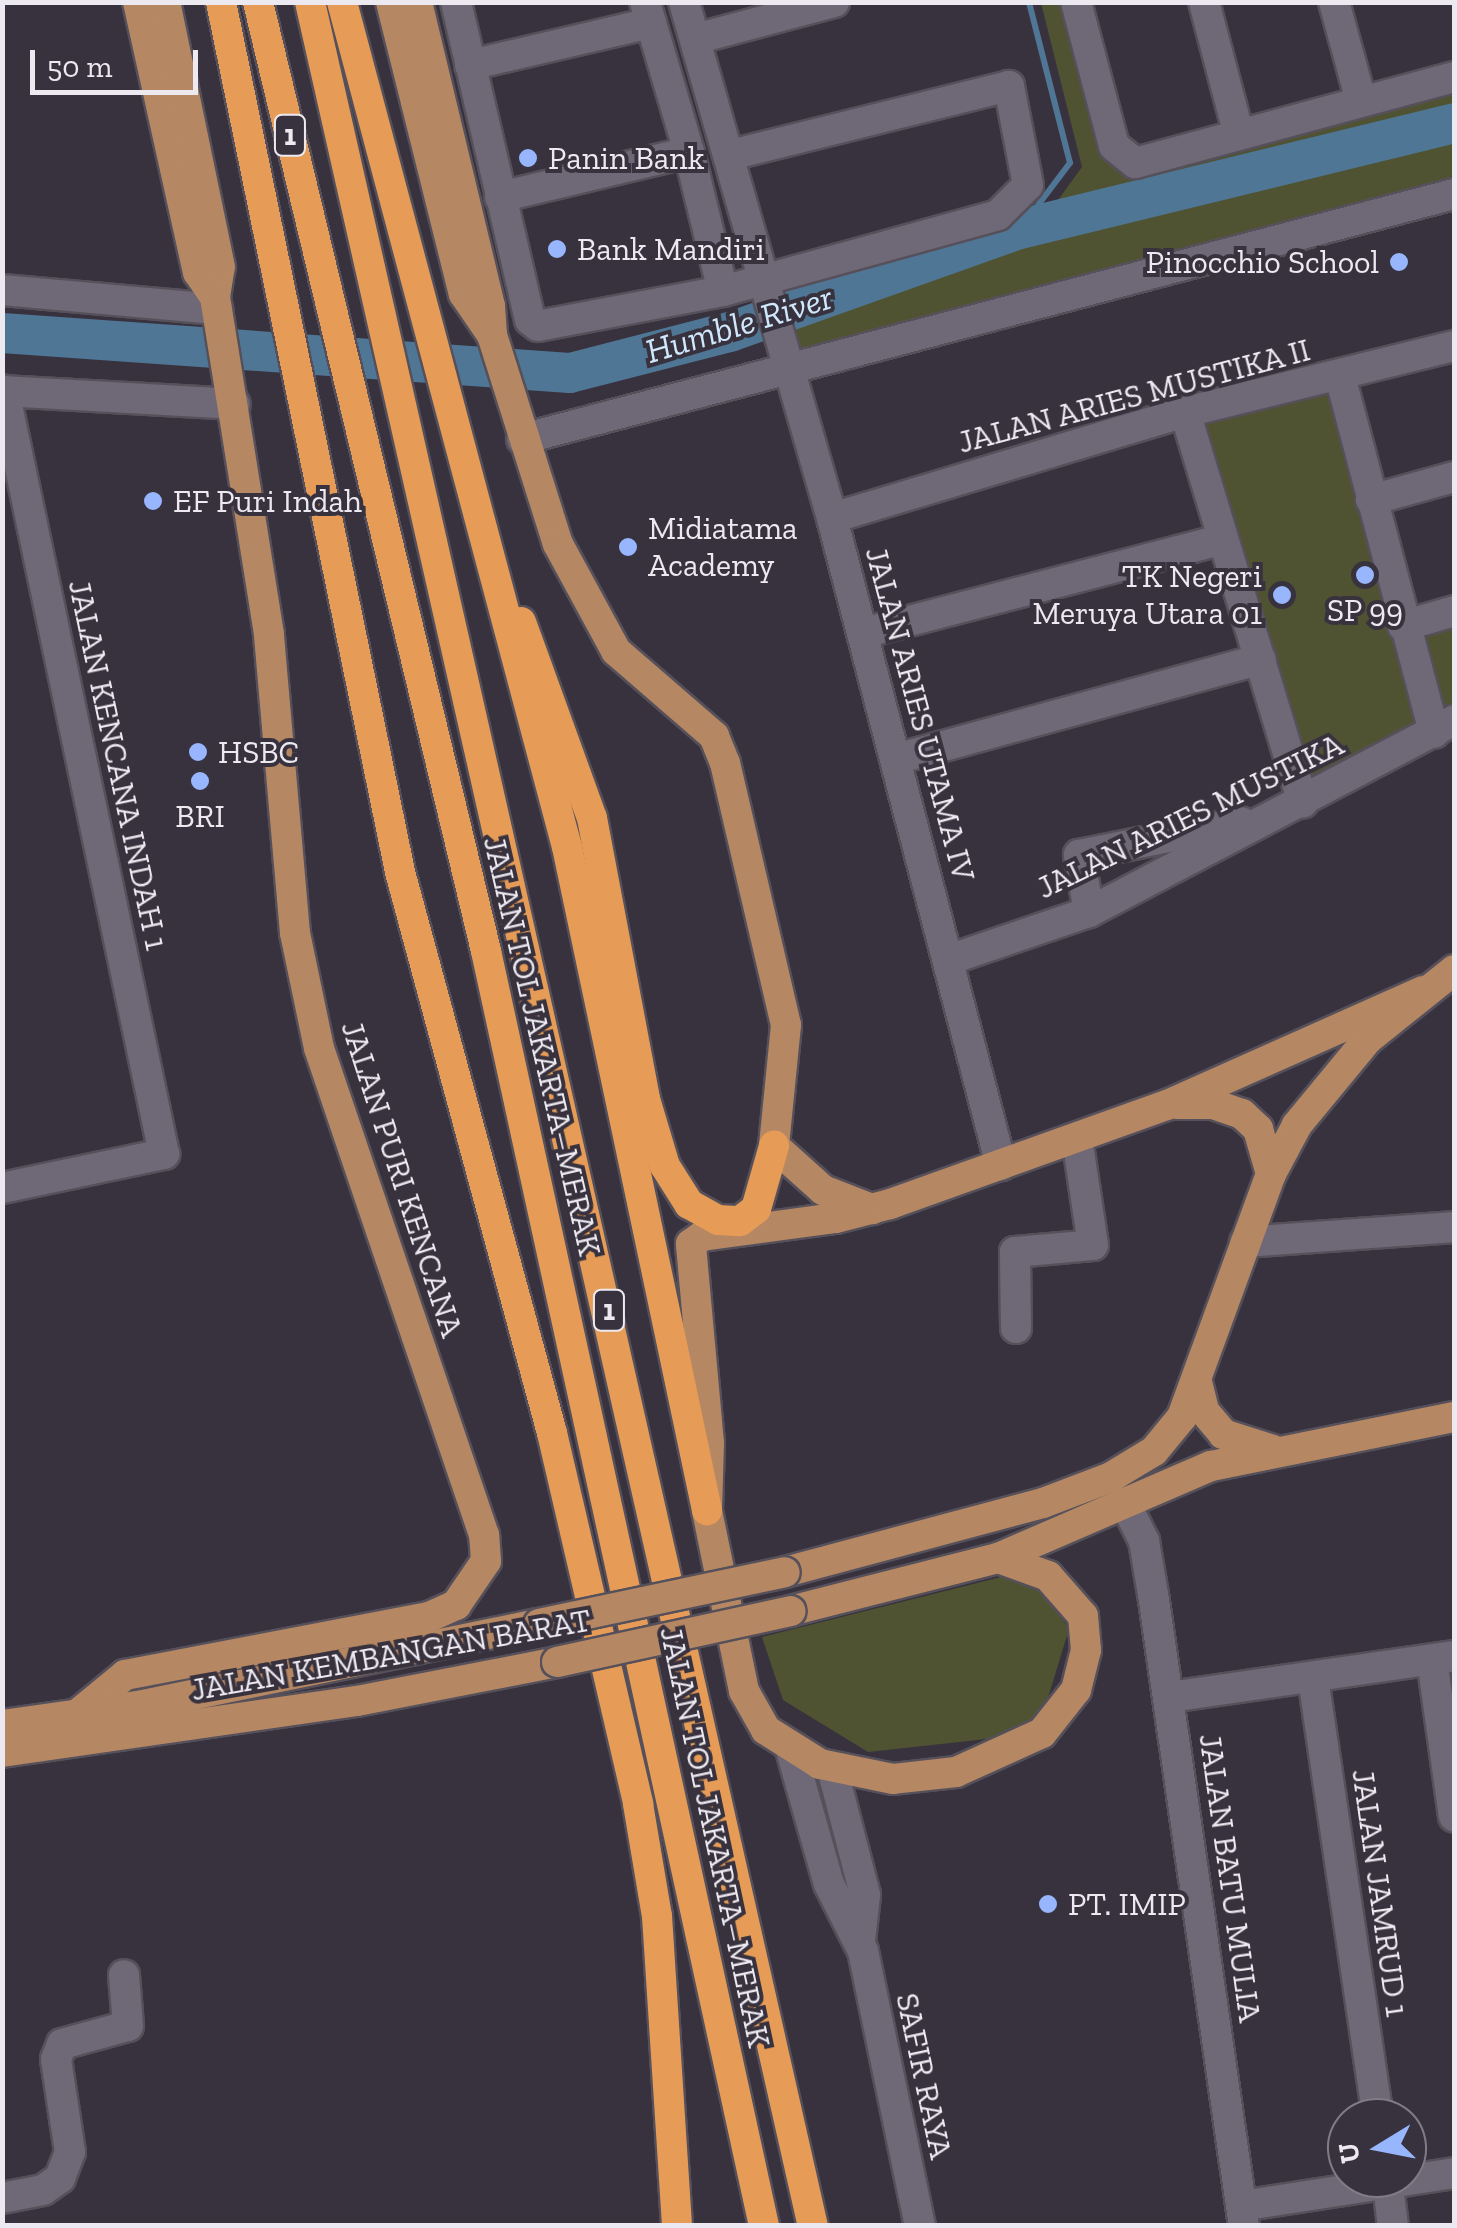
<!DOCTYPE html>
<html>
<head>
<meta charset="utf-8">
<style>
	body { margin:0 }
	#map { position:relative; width:1457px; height:2228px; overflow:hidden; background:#38323e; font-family:"Zilla Slab",serif }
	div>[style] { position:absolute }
	.green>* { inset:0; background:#4f5332 }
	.stream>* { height:6px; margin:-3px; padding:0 3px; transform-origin:3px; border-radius:3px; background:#4f7694 }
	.river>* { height:40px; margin:-20px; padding:0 20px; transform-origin:20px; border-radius:20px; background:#4f7694 }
	.roads { filter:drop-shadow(2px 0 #55505a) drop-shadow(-2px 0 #55505a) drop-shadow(0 2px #55505a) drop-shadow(0 -2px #55505a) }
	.minor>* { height:30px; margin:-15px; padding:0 15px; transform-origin:15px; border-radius:15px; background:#6f6876 }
	.major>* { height:30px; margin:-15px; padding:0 15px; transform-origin:15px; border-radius:15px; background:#b68763 }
	.highway>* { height:30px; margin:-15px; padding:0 15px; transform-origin:15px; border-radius:15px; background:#e69c57 }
	.bridges { filter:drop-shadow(2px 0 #55505a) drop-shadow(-2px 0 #55505a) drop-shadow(0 2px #55505a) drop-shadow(0 -2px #55505a) }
	.major-bridge>* { height:30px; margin:-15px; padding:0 15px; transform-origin:15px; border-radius:15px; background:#b68763 }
	.dots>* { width:28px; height:28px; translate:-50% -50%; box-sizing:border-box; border:5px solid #38323e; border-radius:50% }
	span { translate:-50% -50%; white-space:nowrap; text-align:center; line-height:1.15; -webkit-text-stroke:8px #38323e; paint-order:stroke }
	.shield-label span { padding:2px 8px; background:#38323e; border:2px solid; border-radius:8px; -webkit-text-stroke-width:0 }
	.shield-label { font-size:30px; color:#ede9f1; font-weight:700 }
	.poi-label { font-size:32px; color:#ede9f1 }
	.left { translate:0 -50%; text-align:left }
	.right { translate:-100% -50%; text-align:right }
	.street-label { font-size:32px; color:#ede9f1 }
	.water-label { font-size:35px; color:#cfe8fc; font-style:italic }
	.frame { position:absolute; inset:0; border:5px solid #ede9f1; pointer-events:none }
	.north { position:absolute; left:1327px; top:2098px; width:100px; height:100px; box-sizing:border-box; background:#38323e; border:2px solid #807b86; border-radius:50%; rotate:260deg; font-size:28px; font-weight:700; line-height:40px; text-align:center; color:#ede9f1 }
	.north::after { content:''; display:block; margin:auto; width:35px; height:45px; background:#97b6fd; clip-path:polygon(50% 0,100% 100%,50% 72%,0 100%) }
	.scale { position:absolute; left:30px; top:50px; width:168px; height:45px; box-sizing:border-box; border:5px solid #ede9f1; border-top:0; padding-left:12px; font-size:30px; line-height:35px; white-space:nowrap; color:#ede9f1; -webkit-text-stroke:8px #38323e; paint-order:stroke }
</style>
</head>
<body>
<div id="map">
	<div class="green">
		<div style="clip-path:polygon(1041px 3px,1071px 3px,1118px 173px,1454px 90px,1454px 112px,1048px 214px,1082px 167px)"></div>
		<div style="clip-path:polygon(1454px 129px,1454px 180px,797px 357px,784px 322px,1028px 236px)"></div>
		<div style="clip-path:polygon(1331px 382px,1423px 733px,1309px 796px,1198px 419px)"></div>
		<div style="clip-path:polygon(1454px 613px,1454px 715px,1439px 723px,1414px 624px)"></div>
		<div style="clip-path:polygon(1029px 1570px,1069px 1629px,1043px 1714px,1014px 1736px,868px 1752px,783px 1700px,762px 1637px)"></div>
	</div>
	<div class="stream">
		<div style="left:1020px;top:229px;width:83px;rotate:-52.9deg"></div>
		<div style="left:1070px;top:163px;width:166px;rotate:-104.3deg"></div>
	</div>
	<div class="river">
		<div style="left:2px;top:333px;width:569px;rotate:4.03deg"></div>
		<div style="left:570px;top:373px;width:165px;rotate:-14.4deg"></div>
		<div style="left:730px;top:332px;width:308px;rotate:-19.6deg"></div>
		<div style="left:1020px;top:229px;width:447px;rotate:-13.7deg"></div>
	</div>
	<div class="roads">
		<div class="minor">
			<div style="left:456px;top:2px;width:326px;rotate:76.9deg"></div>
			<div style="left:530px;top:320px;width:10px;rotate:37deg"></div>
			<div style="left:538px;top:326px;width:188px;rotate:-10.7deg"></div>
			<div style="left:723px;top:291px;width:285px;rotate:-15.4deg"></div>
			<div style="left:998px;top:215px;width:42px;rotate:-45deg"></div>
			<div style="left:1028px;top:185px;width:101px;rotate:-100.9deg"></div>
			<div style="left:1009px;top:86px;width:287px;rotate:166.1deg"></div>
			<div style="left:684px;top:2px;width:537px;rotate:74deg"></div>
			<div style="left:832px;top:518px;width:669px;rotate:75.36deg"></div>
			<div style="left:1076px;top:2px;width:149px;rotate:75.2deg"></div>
			<div style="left:1114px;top:146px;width:27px;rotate:39deg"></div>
			<div style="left:1135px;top:163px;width:330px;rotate:-15.1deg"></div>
			<div style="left:1204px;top:2px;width:134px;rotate:75.3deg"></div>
			<div style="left:1334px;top:2px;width:103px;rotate:74.7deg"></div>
			<div style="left:695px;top:39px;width:144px;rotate:-14.9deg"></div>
			<div style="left:470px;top:65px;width:186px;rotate:-13.1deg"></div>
			<div style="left:651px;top:23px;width:22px;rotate:-106deg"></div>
			<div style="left:689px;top:152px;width:143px;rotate:76.3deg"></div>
			<div style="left:500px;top:197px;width:194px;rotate:-13.4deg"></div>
			<div style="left:689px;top:152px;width:134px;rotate:-106.4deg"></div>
			<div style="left:2px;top:290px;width:216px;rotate:5.1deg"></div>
			<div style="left:1340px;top:376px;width:369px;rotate:75.2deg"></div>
			<div style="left:2px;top:391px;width:233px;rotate:3.2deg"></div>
			<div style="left:1185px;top:412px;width:408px;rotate:73.2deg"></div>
			<div style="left:522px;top:439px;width:964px;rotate:-14.73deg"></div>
			<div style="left:1371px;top:500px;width:86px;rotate:-15.5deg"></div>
			<div style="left:832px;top:518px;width:369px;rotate:-16.7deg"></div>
			<div style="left:1185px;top:412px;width:277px;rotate:-13.8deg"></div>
			<div style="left:1403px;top:626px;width:53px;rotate:-16.4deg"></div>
			<div style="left:863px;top:633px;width:372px;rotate:-14.6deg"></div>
			<div style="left:896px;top:759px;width:378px;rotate:-15.3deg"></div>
			<div style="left:1089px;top:912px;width:58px;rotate:-100deg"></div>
			<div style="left:1079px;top:855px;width:166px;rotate:-11.4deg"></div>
			<div style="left:948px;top:960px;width:149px;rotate:-18.8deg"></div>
			<div style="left:1089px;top:912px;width:412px;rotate:-27.7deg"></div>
			<div style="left:2px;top:1188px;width:166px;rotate:-11.9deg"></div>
			<div style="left:164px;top:1154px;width:780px;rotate:-101.84deg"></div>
			<div style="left:1245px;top:1242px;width:210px;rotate:-4.1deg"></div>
			<div style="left:1016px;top:1328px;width:76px;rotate:-90.8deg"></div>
			<div style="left:1015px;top:1252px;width:78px;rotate:-5.1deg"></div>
			<div style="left:1093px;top:1245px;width:108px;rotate:-98.5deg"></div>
			<div style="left:1124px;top:1501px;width:45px;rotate:63.4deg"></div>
			<div style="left:1144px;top:1541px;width:54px;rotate:80.4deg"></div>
			<div style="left:1153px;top:1594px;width:639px;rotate:81.81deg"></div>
			<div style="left:1432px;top:1660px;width:158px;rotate:82deg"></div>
			<div style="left:1313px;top:1678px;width:445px;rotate:81.6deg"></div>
			<div style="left:1170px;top:1697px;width:287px;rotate:-8.2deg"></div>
			<div style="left:791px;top:1750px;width:139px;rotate:74.2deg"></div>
			<div style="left:829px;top:1884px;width:75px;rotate:63.1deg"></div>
			<div style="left:863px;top:1951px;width:281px;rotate:78.3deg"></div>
			<div style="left:832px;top:1768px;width:131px;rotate:75.4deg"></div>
			<div style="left:865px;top:1895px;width:46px;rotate:96.2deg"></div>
			<div style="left:1387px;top:2178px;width:48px;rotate:82.9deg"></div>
			<div style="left:2px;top:2198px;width:42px;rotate:-11deg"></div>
			<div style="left:43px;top:2190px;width:21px;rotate:-35deg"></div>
			<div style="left:60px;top:2178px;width:28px;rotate:-69deg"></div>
			<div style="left:70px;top:2152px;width:94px;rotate:-98.6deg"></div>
			<div style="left:56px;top:2059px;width:16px;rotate:-68deg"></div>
			<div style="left:62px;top:2044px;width:68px;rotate:-15.3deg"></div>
			<div style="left:128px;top:2026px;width:51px;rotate:-94.5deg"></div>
			<div style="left:1241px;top:2206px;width:216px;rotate:-8.8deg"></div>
		</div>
		<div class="major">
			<div style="left:138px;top:2px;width:277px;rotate:77.5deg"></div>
			<div style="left:198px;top:272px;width:30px;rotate:56deg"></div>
			<div style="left:391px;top:2px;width:301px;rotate:76deg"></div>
			<div style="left:464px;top:294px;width:50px;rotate:55.7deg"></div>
			<div style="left:417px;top:2px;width:313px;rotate:76.5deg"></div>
			<div style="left:490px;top:306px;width:29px;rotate:86deg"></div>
			<div style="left:492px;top:335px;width:219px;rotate:72.5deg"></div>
			<div style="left:558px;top:544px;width:122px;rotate:61.5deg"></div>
			<div style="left:616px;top:651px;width:130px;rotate:40.9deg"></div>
			<div style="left:714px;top:736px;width:29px;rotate:68deg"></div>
			<div style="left:725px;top:763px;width:269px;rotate:76.9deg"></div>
			<div style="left:786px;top:1025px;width:122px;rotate:95.7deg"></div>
			<div style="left:774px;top:1146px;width:66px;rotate:41.9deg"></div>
			<div style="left:823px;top:1190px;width:53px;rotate:21.2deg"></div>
			<div style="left:1176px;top:1104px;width:37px"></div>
			<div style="left:1213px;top:1104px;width:31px;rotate:19deg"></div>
			<div style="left:1242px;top:1114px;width:22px;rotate:43deg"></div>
			<div style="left:1258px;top:1129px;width:47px;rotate:73.9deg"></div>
			<div style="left:1197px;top:1382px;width:30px;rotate:76deg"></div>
			<div style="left:1204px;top:1411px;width:30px;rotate:50deg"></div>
			<div style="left:1223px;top:1434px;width:52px;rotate:17.7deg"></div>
			<div style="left:998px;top:1558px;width:53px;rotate:19.8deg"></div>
			<div style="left:1048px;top:1576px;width:53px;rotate:48.8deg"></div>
			<div style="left:1083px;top:1616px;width:34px;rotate:85deg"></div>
			<div style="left:1086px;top:1650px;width:41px;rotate:104deg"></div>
			<div style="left:1076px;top:1690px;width:55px;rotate:128.3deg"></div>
			<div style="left:1042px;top:1733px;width:94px;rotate:155.6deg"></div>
			<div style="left:956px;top:1772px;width:63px;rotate:173.7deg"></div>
			<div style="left:893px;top:1779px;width:75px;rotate:-168.4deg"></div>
			<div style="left:820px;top:1764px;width:64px;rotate:-147.8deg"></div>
			<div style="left:766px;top:1730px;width:45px;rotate:-119.4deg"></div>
			<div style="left:744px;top:1691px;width:185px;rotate:-101.6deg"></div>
			<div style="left:707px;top:1510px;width:67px;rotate:-88.3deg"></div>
			<div style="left:709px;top:1443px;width:200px;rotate:-95.2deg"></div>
			<div style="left:691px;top:1244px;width:14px;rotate:-36deg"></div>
			<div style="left:702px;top:1236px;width:135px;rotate:-7.7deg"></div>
			<div style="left:836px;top:1218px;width:56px;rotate:-14.5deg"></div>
			<div style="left:890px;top:1204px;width:294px;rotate:-19.7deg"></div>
			<div style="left:1167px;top:1105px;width:280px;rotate:-24deg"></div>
			<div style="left:785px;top:1572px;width:267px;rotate:-15deg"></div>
			<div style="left:1043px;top:1503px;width:73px;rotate:-20.9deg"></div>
			<div style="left:1111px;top:1477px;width:50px;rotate:-31.2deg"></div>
			<div style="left:1154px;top:1451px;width:44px;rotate:-50.5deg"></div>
			<div style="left:1182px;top:1417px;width:259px;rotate:-69.9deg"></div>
			<div style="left:1271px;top:1174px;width:55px;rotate:-62deg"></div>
			<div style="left:1297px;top:1125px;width:112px;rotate:-50.5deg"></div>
			<div style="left:1368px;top:1039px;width:110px;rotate:-38.7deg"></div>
			<div style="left:790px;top:1611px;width:215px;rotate:-14.3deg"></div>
			<div style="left:998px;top:1558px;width:232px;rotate:-23.4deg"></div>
			<div style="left:1211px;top:1466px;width:248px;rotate:-11.4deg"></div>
			<div style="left:74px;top:1717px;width:66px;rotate:-39.5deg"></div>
			<div style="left:125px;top:1675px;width:309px;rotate:-10.8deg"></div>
			<div style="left:429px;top:1617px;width:30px;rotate:-24deg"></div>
			<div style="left:456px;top:1605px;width:53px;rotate:-55.7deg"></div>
			<div style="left:486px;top:1561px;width:26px;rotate:-94deg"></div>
			<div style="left:484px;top:1535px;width:514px;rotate:-108.72deg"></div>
			<div style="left:319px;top:1048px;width:117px;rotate:-101.8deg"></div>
			<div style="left:295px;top:933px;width:300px;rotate:-95deg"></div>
			<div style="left:269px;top:634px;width:341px;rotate:-99.1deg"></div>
			<div style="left:215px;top:297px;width:30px;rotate:-81deg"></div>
			<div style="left:220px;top:267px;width:271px;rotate:-101.7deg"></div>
			<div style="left:2px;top:1725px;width:137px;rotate:-8deg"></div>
			<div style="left:138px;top:1706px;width:409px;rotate:-11.6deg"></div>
			<div style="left:2px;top:1752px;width:359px;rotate:-8.2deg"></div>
			<div style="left:357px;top:1701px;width:204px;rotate:-11deg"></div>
		</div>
		<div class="highway">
			<div style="left:221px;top:2px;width:888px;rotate:78.37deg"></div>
			<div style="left:400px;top:872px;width:581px;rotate:74.84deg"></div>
			<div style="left:552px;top:1433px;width:381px;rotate:76.9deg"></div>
			<div style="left:638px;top:1804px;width:114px;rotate:80.4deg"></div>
			<div style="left:657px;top:1916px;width:311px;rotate:86.3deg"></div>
			<div style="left:258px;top:2px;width:976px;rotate:76.49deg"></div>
			<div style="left:486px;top:951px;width:1305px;rotate:77.7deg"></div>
			<div style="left:310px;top:2px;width:2280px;rotate:77.26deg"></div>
			<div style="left:342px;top:2px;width:874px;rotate:75.09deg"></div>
			<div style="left:567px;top:847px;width:678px;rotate:78.08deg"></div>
			<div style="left:521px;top:622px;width:208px;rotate:70.1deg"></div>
			<div style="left:592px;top:818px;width:286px;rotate:79.3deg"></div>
			<div style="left:645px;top:1099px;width:70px;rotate:73.4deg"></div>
			<div style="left:665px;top:1166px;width:45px;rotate:57.7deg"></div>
			<div style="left:689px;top:1204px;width:33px;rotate:29deg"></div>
			<div style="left:718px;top:1220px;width:22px;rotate:3deg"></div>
			<div style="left:740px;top:1221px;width:20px;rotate:-37deg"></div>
			<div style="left:756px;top:1209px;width:66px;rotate:-74.1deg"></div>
		</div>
	</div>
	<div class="bridges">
		<div class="major-bridge">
			<div style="left:539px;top:1624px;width:251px;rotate:-11.9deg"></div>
			<div style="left:557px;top:1662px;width:239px;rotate:-12.3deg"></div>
		</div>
	</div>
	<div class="dots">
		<div style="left:528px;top:158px;background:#97b6fd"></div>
		<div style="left:557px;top:249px;background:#97b6fd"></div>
		<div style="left:1399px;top:262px;background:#97b6fd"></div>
		<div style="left:153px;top:501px;background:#97b6fd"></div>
		<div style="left:628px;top:547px;background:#97b6fd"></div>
		<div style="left:1365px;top:575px;background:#97b6fd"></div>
		<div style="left:1282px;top:595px;background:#97b6fd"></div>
		<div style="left:198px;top:752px;background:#97b6fd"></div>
		<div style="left:200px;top:781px;background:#97b6fd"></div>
		<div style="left:1048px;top:1904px;background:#97b6fd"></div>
	</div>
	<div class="shield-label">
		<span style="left:290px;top:135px">1</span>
		<span style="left:609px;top:1310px">1</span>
	</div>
	<div class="poi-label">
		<span class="left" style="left:548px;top:158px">Panin Bank</span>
		<span class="left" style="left:577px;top:249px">Bank Mandiri</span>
		<span class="right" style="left:1379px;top:262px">Pinocchio School</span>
		<span class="left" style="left:173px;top:501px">EF Puri Indah</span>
		<span class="left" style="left:648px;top:547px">Midiatama<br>Academy</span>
		<span class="right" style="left:1262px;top:595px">TK Negeri<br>Meruya Utara 01</span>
		<span style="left:1365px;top:610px">SP 99</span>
		<span class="left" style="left:218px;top:752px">HSBC</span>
		<span style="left:200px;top:816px">BRI</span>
		<span class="left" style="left:1068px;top:1904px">PT. IMIP</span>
	</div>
	<div class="street-label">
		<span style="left:1134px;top:396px;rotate:-15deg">JALAN ARIES MUSTIKA II</span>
		<span style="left:920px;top:714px;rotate:75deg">JALAN ARIES UTAMA IV</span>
		<span style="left:118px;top:765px;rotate:78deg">JALAN KENCANA INDAH 1</span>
		<span style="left:1190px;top:816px;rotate:-26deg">JALAN ARIES MUSTIKA</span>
		<span style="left:542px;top:1046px;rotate:77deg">JALAN TOL JAKARTA–MERAK</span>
		<span style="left:402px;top:1179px;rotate:72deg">JALAN PURI KENCANA</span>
		<span style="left:391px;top:1655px;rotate:-10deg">JALAN KEMBANGAN BARAT</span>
		<span style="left:715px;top:1837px;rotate:78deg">JALAN TOL JAKARTA–MERAK</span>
		<span style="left:1230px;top:1878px;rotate:82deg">JALAN BATU MULIA</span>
		<span style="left:1380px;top:1893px;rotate:82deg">JALAN JAMRUD 1</span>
		<span style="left:924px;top:2076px;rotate:78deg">SAFIR RAYA</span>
	</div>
	<div class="water-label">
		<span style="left:739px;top:324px;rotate:-17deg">Humble River</span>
	</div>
	<div class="frame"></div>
	<div class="north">U</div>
	<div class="scale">50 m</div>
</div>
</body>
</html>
